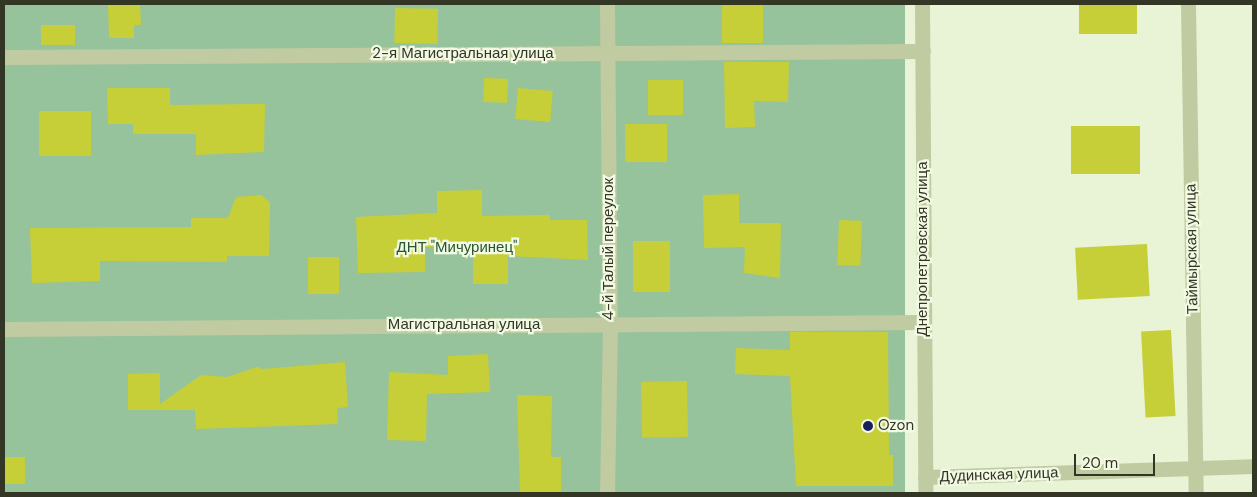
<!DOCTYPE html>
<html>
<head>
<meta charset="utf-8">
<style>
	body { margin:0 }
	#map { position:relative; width:1257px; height:497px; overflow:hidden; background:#e9f3d6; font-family:"DM Sans",sans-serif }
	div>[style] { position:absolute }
	.green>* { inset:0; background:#96c29c; transform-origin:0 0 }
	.building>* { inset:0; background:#c7cf38; transform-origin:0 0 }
	.minor>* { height:15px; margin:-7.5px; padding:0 7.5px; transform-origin:7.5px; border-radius:7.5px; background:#c0cba2 }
	.dots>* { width:14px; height:14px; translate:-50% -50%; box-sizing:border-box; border:2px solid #f2fae3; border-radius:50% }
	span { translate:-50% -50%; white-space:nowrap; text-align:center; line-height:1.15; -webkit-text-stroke:4.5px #f2fae3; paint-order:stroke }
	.street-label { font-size:15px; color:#333525 }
	.park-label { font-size:15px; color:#27552f }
	.poi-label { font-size:15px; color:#333525 }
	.left { translate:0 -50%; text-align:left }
	.frame { position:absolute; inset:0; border:5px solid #333525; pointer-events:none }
	.scale { position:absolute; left:1074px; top:454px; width:81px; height:22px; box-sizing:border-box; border:2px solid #333525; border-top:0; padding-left:6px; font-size:15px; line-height:18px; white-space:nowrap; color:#333525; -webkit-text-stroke:4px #f2fae3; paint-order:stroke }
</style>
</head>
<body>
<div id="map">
	<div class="green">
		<div style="left:4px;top:4px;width:901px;height:489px"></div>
	</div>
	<div class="building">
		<div style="clip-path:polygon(108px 4px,140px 4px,141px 25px,134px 25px,134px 38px,109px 38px)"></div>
		<div style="left:722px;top:4px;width:41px;height:39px"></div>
		<div style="left:1079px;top:4px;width:58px;height:30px"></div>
		<div style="left:395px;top:8px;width:43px;height:35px;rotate:1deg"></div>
		<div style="left:41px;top:25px;width:34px;height:20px"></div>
		<div style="clip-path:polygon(724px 62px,789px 62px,788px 102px,754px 101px,755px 127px,725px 128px)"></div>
		<div style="left:484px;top:78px;width:24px;height:24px;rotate:2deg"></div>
		<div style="left:648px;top:80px;width:35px;height:35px"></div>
		<div style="clip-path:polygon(107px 88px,170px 88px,170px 105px,265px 104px,264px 152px,196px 155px,196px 134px,133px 134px,133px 124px,108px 124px)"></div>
		<div style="left:518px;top:88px;width:35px;height:31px;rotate:5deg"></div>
		<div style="left:39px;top:111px;width:52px;height:45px"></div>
		<div style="left:625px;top:124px;width:42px;height:38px"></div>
		<div style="left:1071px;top:126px;width:69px;height:48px"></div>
		<div style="clip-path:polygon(482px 190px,482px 216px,550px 215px,550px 220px,587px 220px,588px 260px,508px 256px,508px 284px,473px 284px,473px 247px,425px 247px,425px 272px,358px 273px,356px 217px,437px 213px,437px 191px)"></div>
		<div style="clip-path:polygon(739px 194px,739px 223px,781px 223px,780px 278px,744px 273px,745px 247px,704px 248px,703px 195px)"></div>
		<div style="clip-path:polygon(261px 195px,270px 202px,269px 256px,227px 256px,227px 262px,100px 261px,100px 281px,32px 283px,30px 228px,191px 227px,191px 218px,228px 218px,236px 197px)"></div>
		<div style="left:839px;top:220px;width:23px;height:45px;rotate:2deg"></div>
		<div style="left:633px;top:241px;width:37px;height:51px"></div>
		<div style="left:1147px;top:244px;width:52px;height:72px;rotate:87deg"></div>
		<div style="left:308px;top:257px;width:31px;height:37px"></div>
		<div style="left:1171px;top:330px;width:86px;height:30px;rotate:87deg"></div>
		<div style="clip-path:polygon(790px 332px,888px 332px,889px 455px,893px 455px,893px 486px,796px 486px,790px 376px,735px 374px,736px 348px,790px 350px)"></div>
		<div style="clip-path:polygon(488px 354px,490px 392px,427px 394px,426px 441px,387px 440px,389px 372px,448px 375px,448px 356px)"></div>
		<div style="clip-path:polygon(345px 362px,348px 407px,337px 408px,338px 424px,196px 429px,195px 410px,128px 410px,128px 374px,160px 373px,160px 404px,201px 375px,227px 377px,257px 367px,263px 369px)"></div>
		<div style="left:687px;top:381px;width:56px;height:46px;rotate:89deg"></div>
		<div style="clip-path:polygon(517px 395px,552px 396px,551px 457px,561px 457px,561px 493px,520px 493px)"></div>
		<div style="left:4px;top:457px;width:21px;height:27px"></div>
	</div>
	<div class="minor">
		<div style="left:607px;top:4px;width:320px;rotate:89.5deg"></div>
		<div style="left:610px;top:324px;width:169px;rotate:91deg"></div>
		<div style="left:922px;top:4px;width:489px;rotate:89.6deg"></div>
		<div style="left:1188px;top:4px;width:489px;rotate:89.1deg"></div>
		<div style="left:4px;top:57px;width:919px;rotate:-0.37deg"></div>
		<div style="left:4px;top:329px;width:920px;rotate:-0.44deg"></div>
		<div style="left:925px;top:477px;width:328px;rotate:-1.9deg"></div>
	</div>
	<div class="dots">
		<div style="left:868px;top:426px;background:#182059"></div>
	</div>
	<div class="street-label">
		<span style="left:463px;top:54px">2-я Магистральная улица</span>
		<span style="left:609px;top:249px;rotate:-90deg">4-й Талый переулок</span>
		<span style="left:923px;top:249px;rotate:-90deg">Днепропетровская улица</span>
		<span style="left:1192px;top:249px;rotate:-91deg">Таймырская улица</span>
		<span style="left:464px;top:325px">Магистральная улица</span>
		<span style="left:999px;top:475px;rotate:-2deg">Дудинская улица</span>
	</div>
	<div class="park-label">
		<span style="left:457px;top:248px">ДНТ "Мичуринец"</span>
	</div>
	<div class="poi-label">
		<span class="left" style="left:878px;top:426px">Ozon</span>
	</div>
	<div class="frame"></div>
	<div class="scale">20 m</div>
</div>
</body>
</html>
